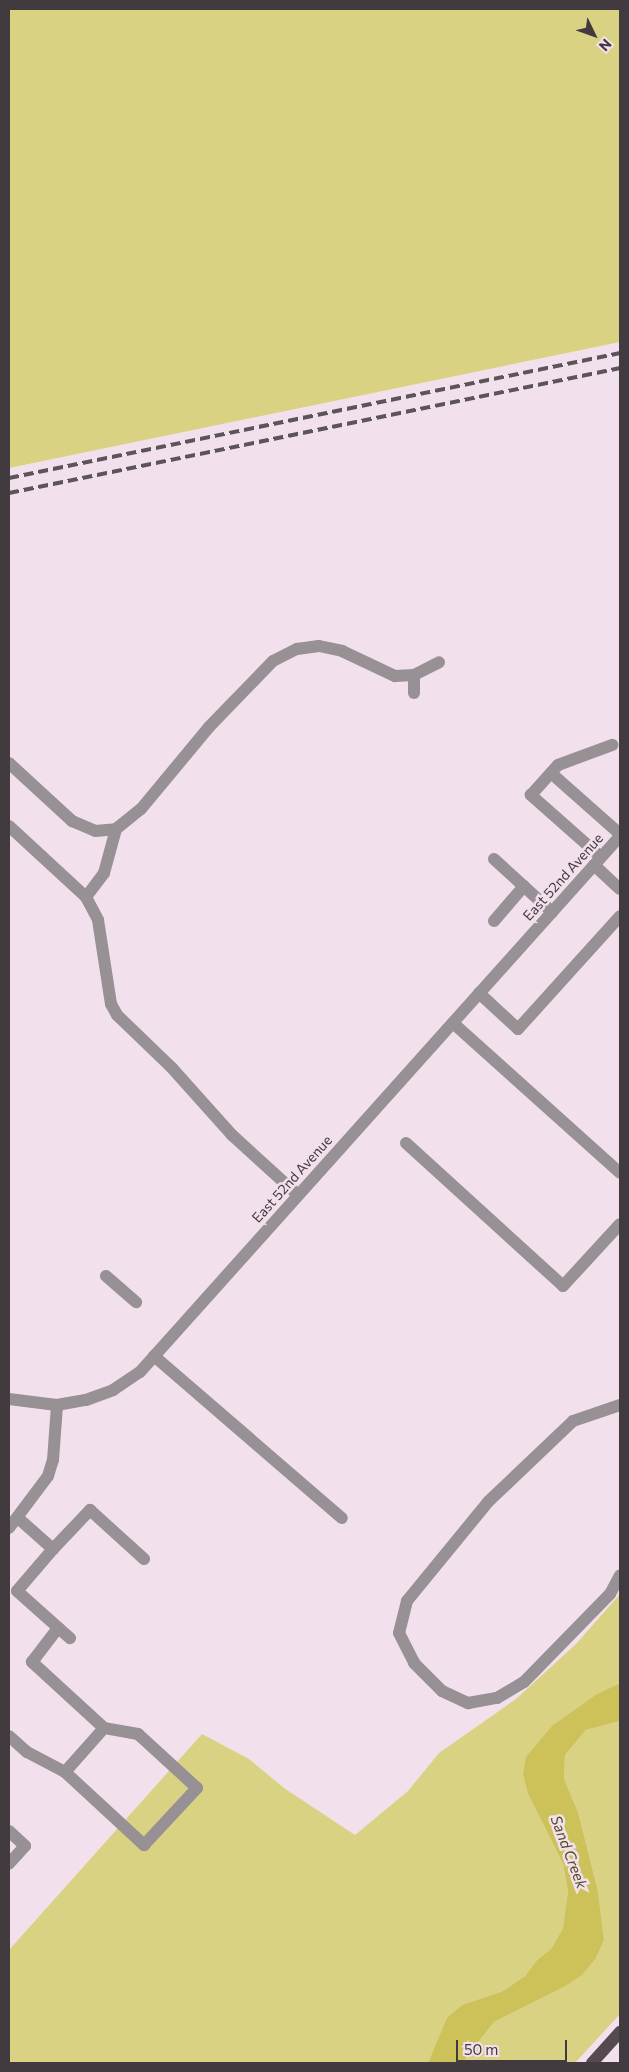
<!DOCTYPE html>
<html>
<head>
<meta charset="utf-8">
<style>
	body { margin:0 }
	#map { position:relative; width:629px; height:2072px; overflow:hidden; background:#f2e1ed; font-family:Commissioner,sans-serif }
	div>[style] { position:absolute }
	.green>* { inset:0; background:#dad283 }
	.water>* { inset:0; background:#cdc25a }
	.minor>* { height:12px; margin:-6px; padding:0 6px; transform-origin:6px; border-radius:6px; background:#979094 }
	.major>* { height:12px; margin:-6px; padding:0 6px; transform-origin:6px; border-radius:6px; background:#564a52 }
	.rail>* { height:4px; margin-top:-2px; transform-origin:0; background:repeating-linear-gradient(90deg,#5c5459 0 10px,transparent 0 15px) }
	span { translate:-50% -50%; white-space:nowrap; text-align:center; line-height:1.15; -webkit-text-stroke:5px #f2e1ed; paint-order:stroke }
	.street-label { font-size:14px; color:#413b3f }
	.water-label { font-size:15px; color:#4f4b1f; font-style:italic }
	.frame { position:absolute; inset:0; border:10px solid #413b3f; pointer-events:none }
	.north { position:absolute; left:569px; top:10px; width:50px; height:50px; -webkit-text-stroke:4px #f2e1ed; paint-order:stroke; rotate:132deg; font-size:14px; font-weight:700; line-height:20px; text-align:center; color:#413b3f }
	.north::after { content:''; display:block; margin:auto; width:18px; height:22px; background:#413b3f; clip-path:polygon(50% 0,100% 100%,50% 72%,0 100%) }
	.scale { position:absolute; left:456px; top:2040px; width:111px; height:22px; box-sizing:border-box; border:2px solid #413b3f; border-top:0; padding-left:6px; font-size:15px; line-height:18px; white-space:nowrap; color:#413b3f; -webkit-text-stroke:4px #f2e1ed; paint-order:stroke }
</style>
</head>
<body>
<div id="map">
	<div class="green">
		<div style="clip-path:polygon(9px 9px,620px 9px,620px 342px,9px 468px)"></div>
		<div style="clip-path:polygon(620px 1594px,620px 1683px,597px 1694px,523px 1775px,528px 1794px,563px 1864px,568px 1891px,563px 1928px,551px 1949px,537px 1960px,525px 1976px,503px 1991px,462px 2005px,448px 2018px,428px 2063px,9px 2063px,9px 1950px,202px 1734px,249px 1759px,284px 1788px,355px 1835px,408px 1791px,439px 1753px,516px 1699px,576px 1644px)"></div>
		<div style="clip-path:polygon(620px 1721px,620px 2014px,575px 2063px,462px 2063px,494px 2022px,562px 1988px,596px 1958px,604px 1940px,598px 1891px,578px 1812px,564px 1779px,565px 1755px,586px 1730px)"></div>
	</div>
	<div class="water">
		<div style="clip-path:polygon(620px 1683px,620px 1721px,586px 1730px,565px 1755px,564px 1779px,578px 1812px,598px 1891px,604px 1940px,596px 1958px,582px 1975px,562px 1988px,494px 2022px,462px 2063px,428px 2063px,447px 2018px,462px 2005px,503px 1991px,525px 1976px,537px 1960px,551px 1949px,563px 1928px,568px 1891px,563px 1864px,528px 1794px,523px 1775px,526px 1757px,552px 1726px,597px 1694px)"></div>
	</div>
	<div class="minor">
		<div style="left:414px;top:693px;width:18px;rotate:-90deg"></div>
		<div style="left:9px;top:763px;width:86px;rotate:42.6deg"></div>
		<div style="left:72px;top:821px;width:25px;rotate:23deg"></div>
		<div style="left:95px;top:831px;width:21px;rotate:-5deg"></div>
		<div style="left:116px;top:829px;width:32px;rotate:-39deg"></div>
		<div style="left:141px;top:809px;width:107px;rotate:-50.3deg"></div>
		<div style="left:209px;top:727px;width:92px;rotate:-45.9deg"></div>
		<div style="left:273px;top:661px;width:27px;rotate:-27deg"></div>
		<div style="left:297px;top:649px;width:22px;rotate:-8deg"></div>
		<div style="left:319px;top:646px;width:24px;rotate:12deg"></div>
		<div style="left:342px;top:651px;width:59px;rotate:25.3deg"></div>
		<div style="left:395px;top:676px;width:19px;rotate:-3deg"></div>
		<div style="left:414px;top:675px;width:28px;rotate:-27deg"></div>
		<div style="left:551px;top:773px;width:92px;rotate:41.5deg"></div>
		<div style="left:9px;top:826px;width:105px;rotate:42.7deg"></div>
		<div style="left:86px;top:897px;width:26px;rotate:62deg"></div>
		<div style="left:98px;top:920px;width:85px;rotate:81.2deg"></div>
		<div style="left:111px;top:1004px;width:13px;rotate:61deg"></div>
		<div style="left:117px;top:1015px;width:76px;rotate:43.9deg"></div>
		<div style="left:172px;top:1068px;width:90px;rotate:48.2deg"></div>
		<div style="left:232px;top:1135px;width:89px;rotate:42.3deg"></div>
		<div style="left:601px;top:857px;width:94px;rotate:-138.5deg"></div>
		<div style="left:531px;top:795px;width:40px;rotate:-48deg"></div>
		<div style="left:558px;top:765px;width:58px;rotate:-20.3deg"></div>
		<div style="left:494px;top:859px;width:79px;rotate:42.4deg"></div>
		<div style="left:594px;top:865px;width:35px;rotate:43deg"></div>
		<div style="left:86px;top:897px;width:30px;rotate:-53deg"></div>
		<div style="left:104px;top:873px;width:46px;rotate:-74.7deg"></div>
		<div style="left:494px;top:921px;width:46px;rotate:-49.4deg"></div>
		<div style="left:479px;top:993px;width:53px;rotate:42.7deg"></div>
		<div style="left:518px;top:1029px;width:152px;rotate:-47.9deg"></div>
		<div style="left:453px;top:1023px;width:224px;rotate:41.9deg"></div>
		<div style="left:406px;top:1143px;width:212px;rotate:42.3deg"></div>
		<div style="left:563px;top:1286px;width:84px;rotate:-47.4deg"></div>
		<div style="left:106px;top:1276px;width:40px;rotate:41deg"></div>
		<div style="left:154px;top:1356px;width:248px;rotate:40.8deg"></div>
		<div style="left:9px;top:1399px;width:48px;rotate:7.1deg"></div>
		<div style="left:57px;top:1405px;width:29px;rotate:-10deg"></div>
		<div style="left:86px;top:1400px;width:29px;rotate:-20deg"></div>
		<div style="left:113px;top:1390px;width:32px;rotate:-34deg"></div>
		<div style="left:140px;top:1372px;width:720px;rotate:-48.15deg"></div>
		<div style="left:620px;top:1405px;width:50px;rotate:161.2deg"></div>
		<div style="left:573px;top:1421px;width:117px;rotate:136.4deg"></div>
		<div style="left:488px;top:1502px;width:128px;rotate:129.3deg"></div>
		<div style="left:407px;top:1601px;width:33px;rotate:104deg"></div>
		<div style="left:399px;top:1633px;width:34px;rotate:63deg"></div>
		<div style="left:414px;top:1663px;width:40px;rotate:45deg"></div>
		<div style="left:442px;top:1691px;width:29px;rotate:25deg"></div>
		<div style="left:468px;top:1703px;width:29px;rotate:-10deg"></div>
		<div style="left:497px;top:1698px;width:31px;rotate:-31deg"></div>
		<div style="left:524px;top:1682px;width:123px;rotate:-45.7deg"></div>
		<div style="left:610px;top:1594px;width:21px;rotate:-62deg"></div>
		<div style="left:18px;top:1518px;width:47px;rotate:41.5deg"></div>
		<div style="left:53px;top:1549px;width:55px;rotate:130.6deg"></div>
		<div style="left:17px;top:1591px;width:71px;rotate:41.6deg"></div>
		<div style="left:9px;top:1528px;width:65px;rotate:-53.1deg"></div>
		<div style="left:48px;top:1476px;width:17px;rotate:-73deg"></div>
		<div style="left:53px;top:1460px;width:55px;rotate:-85.8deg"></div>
		<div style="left:53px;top:1549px;width:54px;rotate:-46.5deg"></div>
		<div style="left:90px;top:1510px;width:73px;rotate:42.2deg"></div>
		<div style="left:9px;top:1736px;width:24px;rotate:42deg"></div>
		<div style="left:27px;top:1752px;width:43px;rotate:27.8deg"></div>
		<div style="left:65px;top:1772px;width:108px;rotate:42.7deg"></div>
		<div style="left:144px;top:1845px;width:78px;rotate:-47.1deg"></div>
		<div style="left:197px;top:1788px;width:80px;rotate:-137.5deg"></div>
		<div style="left:138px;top:1734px;width:35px;rotate:-170deg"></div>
		<div style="left:104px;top:1728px;width:98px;rotate:-137.5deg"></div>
		<div style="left:32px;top:1662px;width:43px;rotate:-52.6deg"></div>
		<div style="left:65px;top:1772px;width:59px;rotate:-48.4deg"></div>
		<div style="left:9px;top:1831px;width:22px;rotate:43deg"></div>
		<div style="left:25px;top:1846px;width:24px;rotate:132deg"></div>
	</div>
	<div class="major">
		<div style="left:592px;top:2063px;width:42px;rotate:-47.9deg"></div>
	</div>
	<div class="rail">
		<div style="left:9px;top:478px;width:624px;rotate:-11.56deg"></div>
		<div style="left:9px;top:493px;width:624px;rotate:-11.56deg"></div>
	</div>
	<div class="street-label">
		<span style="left:563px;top:877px;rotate:-48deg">East 52nd Avenue</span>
		<span style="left:292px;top:1179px;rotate:-48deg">East 52nd Avenue</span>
	</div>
	<div class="water-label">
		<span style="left:569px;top:1852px;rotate:69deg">Sand Creek</span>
	</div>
	<div class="frame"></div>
	<div class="north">N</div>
	<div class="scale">50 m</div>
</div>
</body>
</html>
